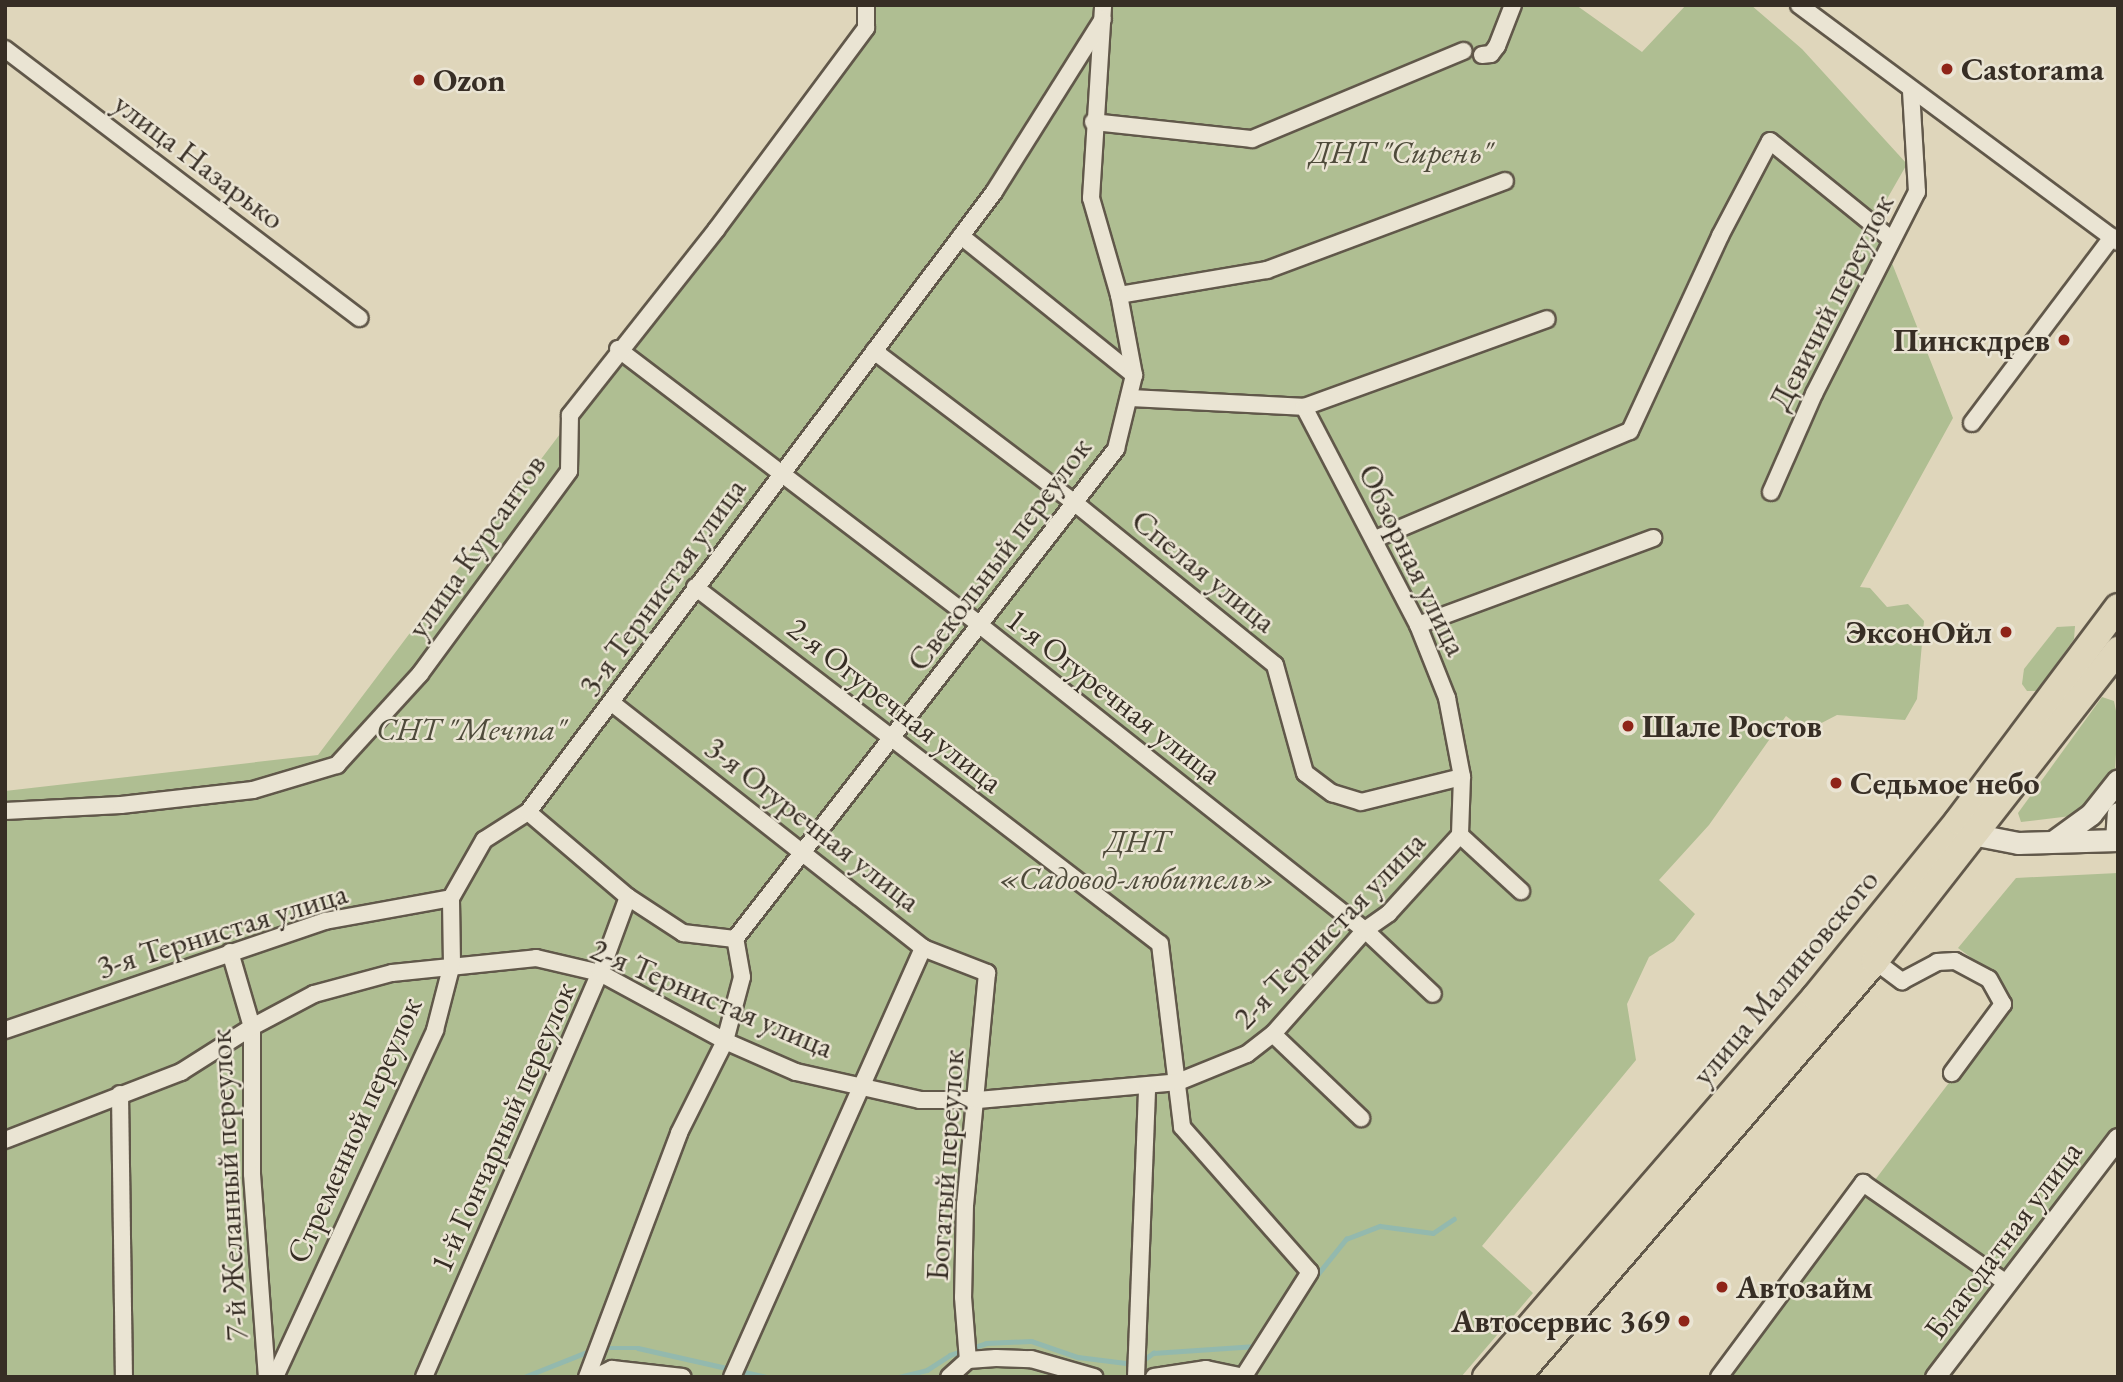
<!DOCTYPE html>
<html>
<head>
<meta charset="utf-8">
<style>
	body { margin:0 }
	#map { position:relative; width:2123px; height:1382px; overflow:hidden; background:#dfd6bb; font-family:"EB Garamond",serif }
	div>[style] { position:absolute }
	.green>* { inset:0; background:#afbe92 }
	.stream>* { height:4.5px; margin:-2.25px; padding:0 2.25px; transform-origin:2.25px; border-radius:2.25px; background:#93b9ae }
	.roads { filter:drop-shadow(2px 0 #61584a) drop-shadow(-2px 0 #61584a) drop-shadow(0 2px #61584a) drop-shadow(0 -2px #61584a) }
	.minor>* { height:16px; margin:-8px; padding:0 8px; transform-origin:8px; border-radius:8px; background:#eae4d3 }
	.tertiary>* { height:19px; margin:-9.5px; padding:0 9.5px; transform-origin:9.5px; border-radius:9.5px; background:#eae4d3 }
	.secondary>* { height:21px; margin:-10.5px; padding:0 10.5px; transform-origin:10.5px; border-radius:10.5px; background:#eae4d3 }
	.trunk>* { height:26px; margin:-13px; padding:0 13px; transform-origin:13px; border-radius:13px; background:#dfd6bb }
	.dots>* { width:19px; height:19px; translate:-50% -50%; box-sizing:border-box; border:4px solid #eae4d3; border-radius:50% }
	span { translate:-50% -50%; white-space:nowrap; text-align:center; line-height:1.15; -webkit-text-stroke:5px #eae4d3; paint-order:stroke }
	.poi-label { font-size:32px; color:#372e25; font-weight:700 }
	.left { translate:0 -50%; text-align:left }
	.right { translate:-100% -50%; text-align:right }
	.park-label { font-size:32px; color:#4f4b3b; font-style:italic }
	.street-label { font-size:32px; color:#372e25 }
	.frame { position:absolute; inset:0; border:7px solid #372e25; pointer-events:none }
</style>
</head>
<body>
<div id="map">
	<div class="green">
		<div style="clip-path:polygon(872px 5px,1576px 5px,1642px 52px,1686px 5px,1751px 5px,1802px 49px,1907px 164px,1875px 220px,1953px 418px,1860px 587px,1870px 588px,1887px 607px,1908px 604px,1924px 621px,1917px 699px,1905px 720px,1837px 715px,1806px 731px,1786px 716px,1709px 825px,1659px 880px,1695px 914px,1674px 941px,1649px 957px,1627px 1004px,1636px 1060px,1482px 1246px,1533px 1293px,1461px 1377px,5px 1377px,5px 791px,318px 755px,872px 20px)"></div>
		<div style="clip-path:polygon(2075px 626px,2074px 639px,2037px 691px,2027px 691px,2022px 684px,2024px 669px,2057px 627px)"></div>
		<div style="clip-path:polygon(2102px 697px,2114px 701px,2118px 721px,2115px 770px,2097px 798px,2071px 816px,2021px 822px,2018px 813px)"></div>
		<div style="clip-path:polygon(2118px 873px,2118px 1131px,1932px 1377px,1725px 1377px,2012px 1000px,1996px 976px,1958px 948px,2016px 878px)"></div>
	</div>
	<div class="stream">
		<div style="left:1313px;top:1280px;width:53px;rotate:-51.2deg"></div>
		<div style="left:1346px;top:1239px;width:36px;rotate:-21deg"></div>
		<div style="left:1380px;top:1226px;width:53px;rotate:7.5deg"></div>
		<div style="left:1433px;top:1233px;width:25px;rotate:-34deg"></div>
		<div style="left:604px;top:1348px;width:34px"></div>
		<div style="left:638px;top:1348px;width:132px;rotate:12.7deg"></div>
		<div style="left:1142px;top:1361px;width:14px;rotate:-36deg"></div>
		<div style="left:1153px;top:1353px;width:103px;rotate:-3.9deg"></div>
		<div style="left:524px;top:1377px;width:73px;rotate:-21.7deg"></div>
		<div style="left:899px;top:1377px;width:29px;rotate:-14deg"></div>
		<div style="left:927px;top:1370px;width:27px;rotate:-33deg"></div>
		<div style="left:950px;top:1355px;width:38px;rotate:-18deg"></div>
		<div style="left:986px;top:1343px;width:45px;rotate:-2.5deg"></div>
		<div style="left:1031px;top:1341px;width:50px;rotate:18.8deg"></div>
		<div style="left:1078px;top:1357px;width:56px;rotate:7.1deg"></div>
	</div>
	<div class="roads">
		<div class="minor">
			<div style="left:1799px;top:5px;width:397px;rotate:36.6deg"></div>
			<div style="left:5px;top:49px;width:445px;rotate:37.2deg"></div>
			<div style="left:1482px;top:55px;width:9px;rotate:-6deg"></div>
			<div style="left:1491px;top:54px;width:10px;rotate:-53deg"></div>
			<div style="left:1497px;top:46px;width:44px;rotate:-68.7deg"></div>
			<div style="left:1093px;top:122px;width:160px;rotate:6.1deg"></div>
			<div style="left:1252px;top:139px;width:229px;rotate:-22.6deg"></div>
			<div style="left:961px;top:236px;width:222px;rotate:38.8deg"></div>
			<div style="left:1119px;top:295px;width:150px;rotate:-9.6deg"></div>
			<div style="left:1267px;top:270px;width:254px;rotate:-20.5deg"></div>
			<div style="left:618px;top:349px;width:457px;rotate:37.3deg"></div>
			<div style="left:981px;top:626px;width:490px;rotate:38.4deg"></div>
			<div style="left:1365px;top:930px;width:93px;rotate:43.3deg"></div>
			<div style="left:874px;top:351px;width:252px;rotate:37.1deg"></div>
			<div style="left:1075px;top:503px;width:257px;rotate:39deg"></div>
			<div style="left:1275px;top:665px;width:112px;rotate:74.5deg"></div>
			<div style="left:1305px;top:773px;width:34px;rotate:37deg"></div>
			<div style="left:1332px;top:793px;width:30px;rotate:17deg"></div>
			<div style="left:1361px;top:802px;width:104px;rotate:-13.9deg"></div>
			<div style="left:1129px;top:398px;width:175px;rotate:2.9deg"></div>
			<div style="left:1304px;top:407px;width:246px;rotate:62.4deg"></div>
			<div style="left:1418px;top:625px;width:79px;rotate:68.3deg"></div>
			<div style="left:1447px;top:698px;width:80px;rotate:79.2deg"></div>
			<div style="left:1462px;top:777px;width:58px;rotate:92deg"></div>
			<div style="left:1460px;top:835px;width:83px;rotate:42.6deg"></div>
			<div style="left:1304px;top:407px;width:258px;rotate:-19.9deg"></div>
			<div style="left:1972px;top:423px;width:233px;rotate:-53deg"></div>
			<div style="left:1771px;top:492px;width:107px;rotate:-66.3deg"></div>
			<div style="left:1814px;top:394px;width:227px;rotate:-63deg"></div>
			<div style="left:1917px;top:192px;width:101px;rotate:-93.4deg"></div>
			<div style="left:1375px;top:539px;width:277px;rotate:-23deg"></div>
			<div style="left:1630px;top:431px;width:215px;rotate:-65.2deg"></div>
			<div style="left:1720px;top:236px;width:107px;rotate:-62.2deg"></div>
			<div style="left:1770px;top:141px;width:156px;rotate:39deg"></div>
			<div style="left:695px;top:587px;width:586px;rotate:37.51deg"></div>
			<div style="left:1160px;top:944px;width:184px;rotate:83.1deg"></div>
			<div style="left:1182px;top:1127px;width:193px;rotate:48.6deg"></div>
			<div style="left:1310px;top:1272px;width:123px;rotate:122.4deg"></div>
			<div style="left:1418px;top:625px;width:251px;rotate:-20.3deg"></div>
			<div style="left:612px;top:703px;width:396px;rotate:38.2deg"></div>
			<div style="left:923px;top:948px;width:69px;rotate:21.3deg"></div>
			<div style="left:987px;top:973px;width:232px;rotate:95.4deg"></div>
			<div style="left:965px;top:1204px;width:93px;rotate:91.2deg"></div>
			<div style="left:963px;top:1297px;width:63px;rotate:85.5deg"></div>
			<div style="left:5px;top:811px;width:116px;rotate:-3deg"></div>
			<div style="left:121px;top:805px;width:133px;rotate:-6.5deg"></div>
			<div style="left:253px;top:790px;width:88px;rotate:-16.6deg"></div>
			<div style="left:337px;top:765px;width:123px;rotate:-47.6deg"></div>
			<div style="left:420px;top:674px;width:252px;rotate:-53.7deg"></div>
			<div style="left:569px;top:471px;width:56px;rotate:-89deg"></div>
			<div style="left:570px;top:415px;width:236px;rotate:-51.7deg"></div>
			<div style="left:716px;top:230px;width:252px;rotate:-53.4deg"></div>
			<div style="left:866px;top:28px;width:23px;rotate:-90deg"></div>
			<div style="left:528px;top:812px;width:131px;rotate:40.4deg"></div>
			<div style="left:628px;top:897px;width:66px;rotate:33.2deg"></div>
			<div style="left:683px;top:933px;width:52px;rotate:6.6deg"></div>
			<div style="left:735px;top:939px;width:621px;rotate:-52.13deg"></div>
			<div style="left:1116px;top:449px;width:76px;rotate:-76.3deg"></div>
			<div style="left:1134px;top:375px;width:81px;rotate:-100.6deg"></div>
			<div style="left:1119px;top:295px;width:101px;rotate:-106.1deg"></div>
			<div style="left:1091px;top:198px;width:193px;rotate:-86.4deg"></div>
			<div style="left:230px;top:952px;width:78px;rotate:73.7deg"></div>
			<div style="left:252px;top:1027px;width:147px;rotate:90deg"></div>
			<div style="left:252px;top:1174px;width:204px;rotate:85.8deg"></div>
			<div style="left:1875px;top:961px;width:34px;rotate:37deg"></div>
			<div style="left:1902px;top:981px;width:40px;rotate:-28deg"></div>
			<div style="left:1937px;top:962px;width:18px;rotate:-3deg"></div>
			<div style="left:1955px;top:961px;width:38px;rotate:28deg"></div>
			<div style="left:1989px;top:979px;width:29px;rotate:61deg"></div>
			<div style="left:2003px;top:1004px;width:86px;rotate:126.5deg"></div>
			<div style="left:5px;top:1030px;width:338px;rotate:-18.8deg"></div>
			<div style="left:325px;top:921px;width:128px;rotate:-10.3deg"></div>
			<div style="left:451px;top:898px;width:67px;rotate:-60.4deg"></div>
			<div style="left:484px;top:840px;width:52px;rotate:-32.5deg"></div>
			<div style="left:528px;top:812px;width:776px;rotate:-53.07deg"></div>
			<div style="left:994px;top:192px;width:204px;rotate:-57.8deg"></div>
			<div style="left:1273px;top:1034px;width:122px;rotate:43.7deg"></div>
			<div style="left:120px;top:1094px;width:283px;rotate:89.2deg"></div>
			<div style="left:5px;top:1140px;width:189px;rotate:-21.1deg"></div>
			<div style="left:181px;top:1072px;width:84px;rotate:-32.4deg"></div>
			<div style="left:252px;top:1027px;width:70px;rotate:-28deg"></div>
			<div style="left:314px;top:994px;width:81px;rotate:-15.1deg"></div>
			<div style="left:392px;top:973px;width:145px;rotate:-5.9deg"></div>
			<div style="left:536px;top:958px;width:66px;rotate:13.2deg"></div>
			<div style="left:600px;top:973px;width:142px;rotate:28.5deg"></div>
			<div style="left:725px;top:1041px;width:77px;rotate:23.6deg"></div>
			<div style="left:796px;top:1072px;width:127px;rotate:12.7deg"></div>
			<div style="left:920px;top:1100px;width:58px"></div>
			<div style="left:978px;top:1100px;width:201px;rotate:-5.1deg"></div>
			<div style="left:1178px;top:1082px;width:74px;rotate:-22.1deg"></div>
			<div style="left:1247px;top:1054px;width:33px;rotate:-38deg"></div>
			<div style="left:1273px;top:1034px;width:139px;rotate:-48.5deg"></div>
			<div style="left:1365px;top:930px;width:29px;rotate:-35deg"></div>
			<div style="left:1389px;top:913px;width:105px;rotate:-47.7deg"></div>
			<div style="left:275px;top:1377px;width:382px;rotate:-65.2deg"></div>
			<div style="left:435px;top:1030px;width:68px;rotate:-75.6deg"></div>
			<div style="left:452px;top:964px;width:66px;rotate:-90.9deg"></div>
			<div style="left:424px;top:1377px;width:441px;rotate:-66.5deg"></div>
			<div style="left:600px;top:973px;width:81px;rotate:-69.8deg"></div>
			<div style="left:587px;top:1377px;width:261px;rotate:-69.3deg"></div>
			<div style="left:679px;top:1133px;width:103px;rotate:-63.4deg"></div>
			<div style="left:725px;top:1041px;width:66px;rotate:-75.1deg"></div>
			<div style="left:742px;top:977px;width:39px;rotate:-100deg"></div>
			<div style="left:596px;top:1377px;width:18px;rotate:-27deg"></div>
			<div style="left:612px;top:1369px;width:71px;rotate:6.4deg"></div>
			<div style="left:732px;top:1377px;width:470px;rotate:-66deg"></div>
			<div style="left:949px;top:1377px;width:25px;rotate:-42deg"></div>
			<div style="left:968px;top:1360px;width:28px;rotate:-4deg"></div>
			<div style="left:996px;top:1358px;width:35px;rotate:2deg"></div>
			<div style="left:1031px;top:1359px;width:66px;rotate:15.9deg"></div>
			<div style="left:1136px;top:1377px;width:290px;rotate:-87.8deg"></div>
			<div style="left:1154px;top:1377px;width:53px;rotate:-8.7deg"></div>
			<div style="left:1206px;top:1369px;width:39px;rotate:12deg"></div>
			<div style="left:1719px;top:1377px;width:242px;rotate:-53.4deg"></div>
			<div style="left:1863px;top:1183px;width:177px;rotate:34.9deg"></div>
		</div>
		<div class="tertiary">
			<div style="left:1935px;top:1377px;width:301px;rotate:-52.6deg"></div>
		</div>
		<div class="secondary">
			<div style="left:1965px;top:826px;width:15px;rotate:37deg"></div>
			<div style="left:1977px;top:835px;width:42px;rotate:11deg"></div>
			<div style="left:2018px;top:843px;width:100px;rotate:-1.7deg"></div>
			<div style="left:2116px;top:840px;width:27px;rotate:-86deg"></div>
			<div style="left:2054px;top:841px;width:46px;rotate:-36.1deg"></div>
			<div style="left:2091px;top:814px;width:43px;rotate:-51.5deg"></div>
		</div>
		<div class="trunk">
			<div style="left:1486px;top:1377px;width:503px;rotate:-49.11deg"></div>
			<div style="left:1815px;top:997px;width:227px;rotate:-50.9deg"></div>
			<div style="left:1958px;top:821px;width:267px;rotate:-53.2deg"></div>
			<div style="left:1517px;top:1377px;width:549px;rotate:-49.29deg"></div>
			<div style="left:1875px;top:961px;width:395px;rotate:-52deg"></div>
		</div>
	</div>
	<div class="dots">
		<div style="left:1947px;top:69px;background:#8f2418"></div>
		<div style="left:419px;top:80px;background:#8f2418"></div>
		<div style="left:2064px;top:340px;background:#8f2418"></div>
		<div style="left:2006px;top:632px;background:#8f2418"></div>
		<div style="left:1628px;top:726px;background:#8f2418"></div>
		<div style="left:1836px;top:783px;background:#8f2418"></div>
		<div style="left:1722px;top:1287px;background:#8f2418"></div>
		<div style="left:1684px;top:1321px;background:#8f2418"></div>
	</div>
	<div class="poi-label">
		<span class="left" style="left:1961px;top:69px">Castorama</span>
		<span class="left" style="left:433px;top:80px">Ozon</span>
		<span class="right" style="left:2050px;top:340px">Пинскдрев</span>
		<span class="right" style="left:1992px;top:632px">ЭксонОйл</span>
		<span class="left" style="left:1642px;top:726px">Шале Ростов</span>
		<span class="left" style="left:1850px;top:783px">Седьмое небо</span>
		<span class="left" style="left:1736px;top:1287px">Автозайм</span>
		<span class="right" style="left:1670px;top:1321px">Автосервис 369</span>
	</div>
	<div class="park-label">
		<span style="left:1401px;top:152px">ДНТ "Сирень"</span>
		<span style="left:471px;top:729px">СНТ "Мечта"</span>
		<span style="left:1137px;top:860px">ДНТ<br>«Садовод-любитель»</span>
	</div>
	<div class="street-label">
		<span style="left:199px;top:161px;rotate:37deg">улица Назарько</span>
		<span style="left:1831px;top:302px;rotate:-63deg">Девичий переулок</span>
		<span style="left:476px;top:546px;rotate:-55deg">улица Курсантов</span>
		<span style="left:999px;top:554px;rotate:-53deg">Свекольный переулок</span>
		<span style="left:1413px;top:560px;rotate:64deg">Обзорная улица</span>
		<span style="left:1204px;top:571px;rotate:39deg">Спелая улица</span>
		<span style="left:662px;top:587px;rotate:-54deg">3-я Тернистая улица</span>
		<span style="left:1114px;top:696px;rotate:38deg">1-я Огуречная улица</span>
		<span style="left:895px;top:705px;rotate:38deg">2-я Огуречная улица</span>
		<span style="left:813px;top:824px;rotate:38deg">3-я Огуречная улица</span>
		<span style="left:222px;top:930px;rotate:-17deg">3-я Тернистая улица</span>
		<span style="left:1329px;top:930px;rotate:-46deg">2-я Тернистая улица</span>
		<span style="left:1785px;top:977px;rotate:-50deg">улица Малиновского</span>
		<span style="left:712px;top:998px;rotate:23deg">2-я Тернистая улица</span>
		<span style="left:503px;top:1127px;rotate:-66deg">1-й Гончарный переулок</span>
		<span style="left:354px;top:1130px;rotate:-66deg">Стременной переулок</span>
		<span style="left:945px;top:1165px;rotate:-86deg">Богатый переулок</span>
		<span style="left:228px;top:1185px;rotate:-93deg">7-й Желанный переулок</span>
		<span style="left:2003px;top:1240px;rotate:-53deg">Благодатная улица</span>
	</div>
	<div class="frame"></div>
</div>
</body>
</html>
